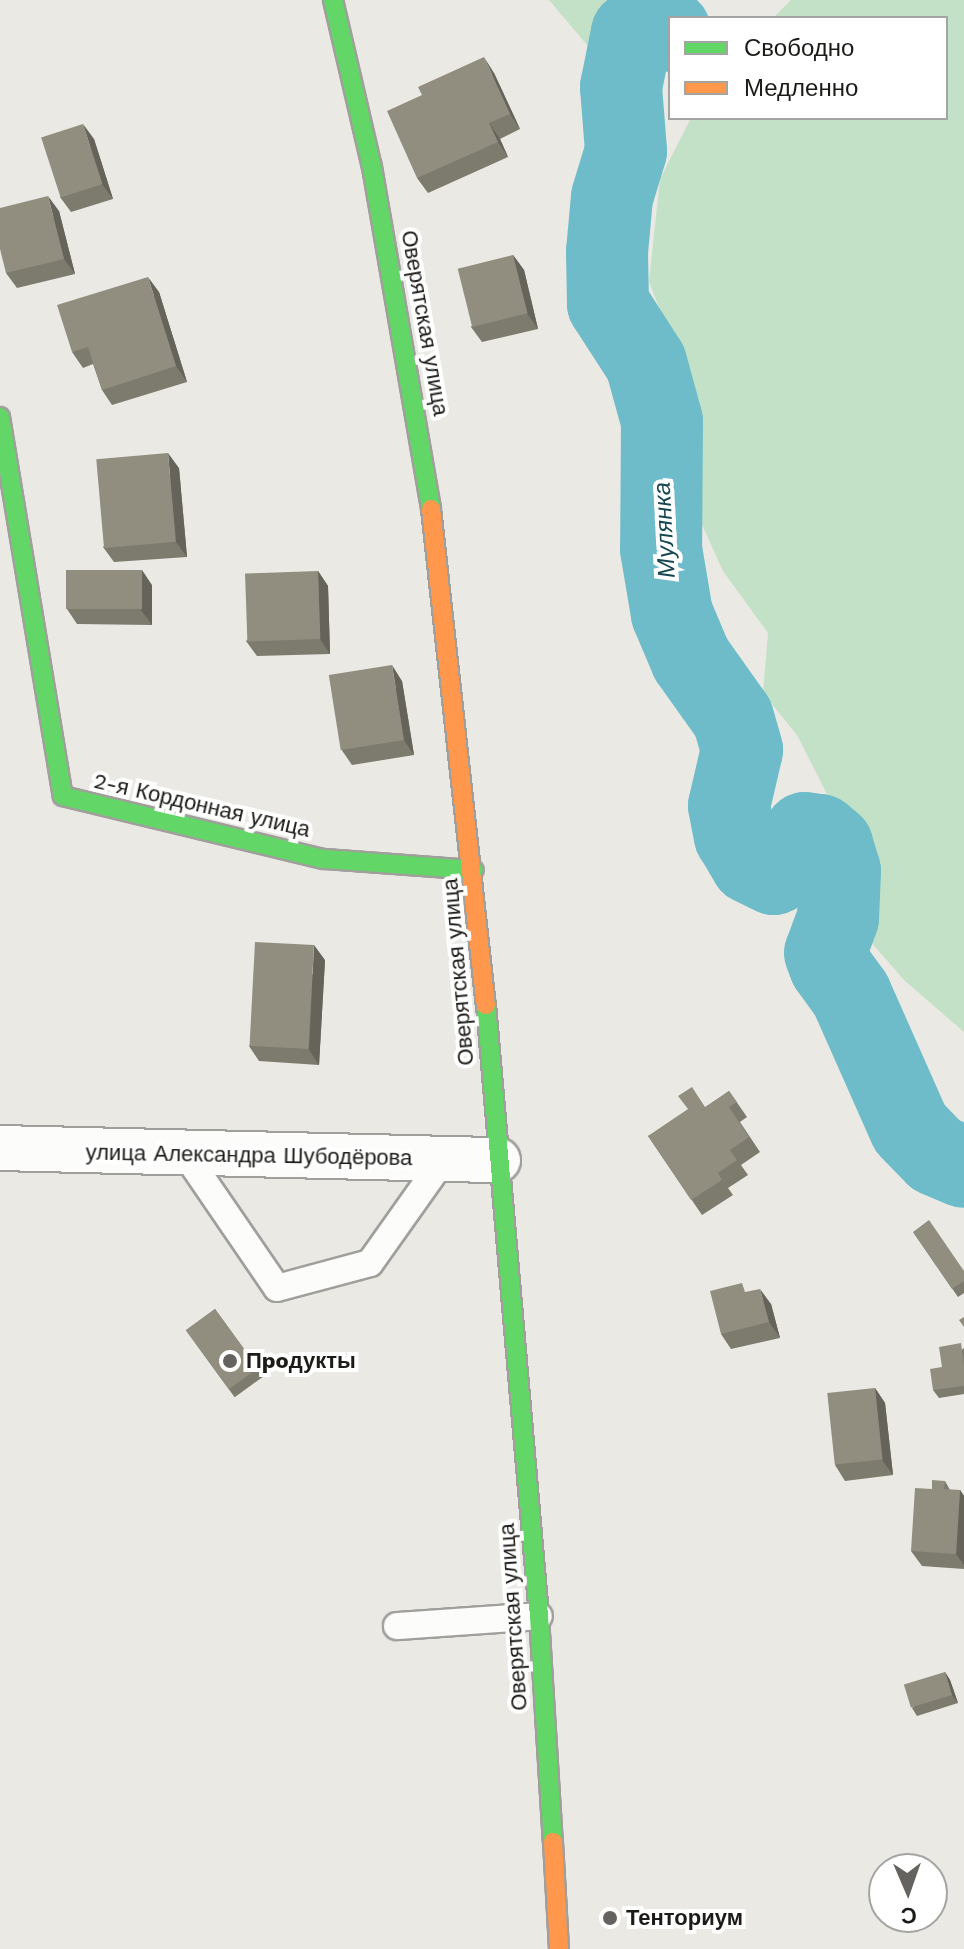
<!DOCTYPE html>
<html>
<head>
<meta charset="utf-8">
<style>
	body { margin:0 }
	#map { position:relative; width:964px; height:1949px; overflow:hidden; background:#eae9e4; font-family:"Work Sans",sans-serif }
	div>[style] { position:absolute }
	.green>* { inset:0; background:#c3e1c6 }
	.river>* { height:82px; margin:-41px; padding:0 41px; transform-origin:41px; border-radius:41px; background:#6ebcc9 }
	.roads { filter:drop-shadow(2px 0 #a09f9c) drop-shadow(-2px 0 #a09f9c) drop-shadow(0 2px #a09f9c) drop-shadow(0 -2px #a09f9c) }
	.lane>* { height:26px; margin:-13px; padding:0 13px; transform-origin:13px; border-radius:13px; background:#fcfcfb }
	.street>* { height:44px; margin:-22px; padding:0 22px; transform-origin:22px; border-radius:22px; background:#fcfcfb }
	.fast>* { height:18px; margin:-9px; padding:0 9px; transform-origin:9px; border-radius:9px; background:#63d668 }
	.slow>* { height:18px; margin:-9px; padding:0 9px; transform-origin:9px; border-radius:9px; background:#ff974d }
	.wall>* { inset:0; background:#7d7a6e; transform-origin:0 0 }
	.shaded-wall>* { inset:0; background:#66635a }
	.building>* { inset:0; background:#918e80; transform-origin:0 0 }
	.dots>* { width:22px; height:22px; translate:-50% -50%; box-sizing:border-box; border:4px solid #fff; border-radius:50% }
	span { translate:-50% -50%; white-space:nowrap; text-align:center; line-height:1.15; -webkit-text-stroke:8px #fff; paint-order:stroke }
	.street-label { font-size:22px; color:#1c1b18 }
	.poi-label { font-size:22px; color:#1c1b18; font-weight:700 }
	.left { translate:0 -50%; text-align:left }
	.water-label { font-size:24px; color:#16464f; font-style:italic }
	.legend { position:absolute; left:668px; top:16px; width:280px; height:104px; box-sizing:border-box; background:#fff; border:2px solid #a4a4a3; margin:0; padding:10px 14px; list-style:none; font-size:24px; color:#1c1b18 }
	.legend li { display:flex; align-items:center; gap:16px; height:40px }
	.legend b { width:40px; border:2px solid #a4a4a3 }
	.north { position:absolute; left:868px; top:1853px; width:80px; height:80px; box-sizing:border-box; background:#fff; border:2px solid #a4a4a3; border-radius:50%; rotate:178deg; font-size:22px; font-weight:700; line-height:32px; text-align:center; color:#1c1b18 }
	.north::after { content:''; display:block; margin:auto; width:28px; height:36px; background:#64635f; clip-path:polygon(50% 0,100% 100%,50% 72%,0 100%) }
</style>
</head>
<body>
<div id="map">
	<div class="green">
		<div style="clip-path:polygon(549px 0,615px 0,598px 58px)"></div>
		<div style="clip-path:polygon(791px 0,964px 0,964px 1032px,904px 980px,871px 942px,870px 896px,843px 844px,827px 794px,797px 735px,763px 693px,768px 633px,723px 571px,693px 505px,688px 380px,649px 282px,660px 179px,691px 118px,946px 118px,946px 18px,773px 18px)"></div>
	</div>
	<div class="river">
		<div style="left:670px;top:31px;width:23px;rotate:-160deg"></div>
		<div style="left:648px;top:23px;width:19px;rotate:148deg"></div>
		<div style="left:632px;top:33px;width:55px;rotate:101.5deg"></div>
		<div style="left:621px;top:87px;width:64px;rotate:85.5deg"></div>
		<div style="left:626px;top:151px;width:48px;rotate:106.9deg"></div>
		<div style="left:612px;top:197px;width:55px;rotate:95.2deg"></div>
		<div style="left:607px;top:252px;width:52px;rotate:88.9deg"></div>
		<div style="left:608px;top:304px;width:70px;rotate:57.2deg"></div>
		<div style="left:646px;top:363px;width:60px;rotate:74.6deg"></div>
		<div style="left:662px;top:421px;width:128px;rotate:90.4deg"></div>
		<div style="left:661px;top:549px;width:66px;rotate:80.4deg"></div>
		<div style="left:672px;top:614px;width:49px;rotate:67.1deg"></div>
		<div style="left:691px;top:659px;width:72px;rotate:54.6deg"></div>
		<div style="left:733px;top:718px;width:33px;rotate:74deg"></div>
		<div style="left:742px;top:750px;width:57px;rotate:103.1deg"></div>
		<div style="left:729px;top:806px;width:31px;rotate:79deg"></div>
		<div style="left:735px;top:836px;width:31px;rotate:59deg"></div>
		<div style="left:751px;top:863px;width:25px;rotate:26deg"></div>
		<div style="left:774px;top:874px;width:13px;rotate:-29deg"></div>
		<div style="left:785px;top:868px;width:40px;rotate:-60.3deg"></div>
		<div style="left:805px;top:833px;width:15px;rotate:8deg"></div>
		<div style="left:820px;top:835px;width:16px;rotate:40deg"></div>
		<div style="left:832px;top:845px;width:27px;rotate:73deg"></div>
		<div style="left:840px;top:871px;width:47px;rotate:92.4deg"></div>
		<div style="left:838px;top:918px;width:37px;rotate:110deg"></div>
		<div style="left:825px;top:953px;width:14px;rotate:69deg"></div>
		<div style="left:830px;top:966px;width:36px;rotate:54deg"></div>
		<div style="left:851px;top:995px;width:145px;rotate:66.1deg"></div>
		<div style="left:910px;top:1128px;width:37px;rotate:46deg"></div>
		<div style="left:936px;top:1155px;width:30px;rotate:23deg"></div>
	</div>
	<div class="roads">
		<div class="lane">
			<div style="left:186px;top:1155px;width:161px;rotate:55.6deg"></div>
			<div style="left:277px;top:1288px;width:96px;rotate:-15deg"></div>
			<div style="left:370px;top:1263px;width:126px;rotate:-54.7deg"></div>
			<div style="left:397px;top:1626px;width:142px;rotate:-4deg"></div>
		</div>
		<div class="street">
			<div style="left:0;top:1148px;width:498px;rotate:1.4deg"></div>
		</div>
		<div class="fast">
			<div style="left:333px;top:0;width:171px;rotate:76.9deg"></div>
			<div style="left:372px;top:167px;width:347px;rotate:80.2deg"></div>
			<div style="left:0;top:417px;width:384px;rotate:80.6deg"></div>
			<div style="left:63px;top:796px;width:268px;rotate:13.6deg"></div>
			<div style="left:324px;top:859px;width:150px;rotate:4.2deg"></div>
			<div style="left:486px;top:1005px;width:613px;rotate:85.04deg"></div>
			<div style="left:539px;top:1616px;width:226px;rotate:86.5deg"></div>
		</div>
		<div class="slow">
			<div style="left:431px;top:509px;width:499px;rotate:83.7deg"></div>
			<div style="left:553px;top:1842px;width:107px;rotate:86.8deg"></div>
		</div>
	</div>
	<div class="wall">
		<div style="clip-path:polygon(494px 73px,520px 129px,500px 139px,508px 157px,428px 193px,417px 178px)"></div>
		<div style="clip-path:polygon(94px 139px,113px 199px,71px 212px,60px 197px)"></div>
		<div style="clip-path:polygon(59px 211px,75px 274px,17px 288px,6px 273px)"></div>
		<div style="clip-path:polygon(513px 255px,524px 270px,538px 329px,482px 342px,471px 327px)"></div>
		<div style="clip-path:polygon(159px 292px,187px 382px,112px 405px,102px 390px,93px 364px,83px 368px,72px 352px)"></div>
		<div style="clip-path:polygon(179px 468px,187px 557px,114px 562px,103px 547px)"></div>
		<div style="clip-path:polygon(318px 571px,328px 586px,330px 654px,257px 656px,246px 641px)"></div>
		<div style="clip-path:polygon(152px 585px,152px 625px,77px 624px,67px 609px)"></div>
		<div style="clip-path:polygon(402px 681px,414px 755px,352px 765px,341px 749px)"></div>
		<div style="clip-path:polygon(325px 960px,319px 1065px,259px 1061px,249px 1046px)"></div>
		<div style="clip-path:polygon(729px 1091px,747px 1117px,740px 1122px,760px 1152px,741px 1165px,748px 1175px,728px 1188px,733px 1195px,702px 1215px,648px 1136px,706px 1107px)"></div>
		<div style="clip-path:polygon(913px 1232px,964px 1271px,964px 1293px,958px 1297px)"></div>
		<div style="clip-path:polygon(748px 1292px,771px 1304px,780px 1338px,731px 1349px,721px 1334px)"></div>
		<div style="left:215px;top:1309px;width:83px;height:36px;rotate:54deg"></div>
		<div style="clip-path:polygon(964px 1348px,964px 1394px,939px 1398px,933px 1390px,942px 1367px)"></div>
		<div style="clip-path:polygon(875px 1388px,885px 1403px,893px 1475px,845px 1481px,835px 1465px)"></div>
		<div style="clip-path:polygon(945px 1481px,950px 1490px,960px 1490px,964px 1496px,964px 1569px,922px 1566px,911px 1551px,932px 1489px)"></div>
		<div style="clip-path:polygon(945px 1672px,950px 1680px,958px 1703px,917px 1716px,912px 1708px)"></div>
	</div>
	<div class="shaded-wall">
		<div style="clip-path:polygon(484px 57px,494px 73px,520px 129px,510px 114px)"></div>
		<div style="clip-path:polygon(489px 123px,500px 139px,508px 157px,498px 142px)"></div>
		<div style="clip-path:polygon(83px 124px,94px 139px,113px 199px,102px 184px)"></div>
		<div style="clip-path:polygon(48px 196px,59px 211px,75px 274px,64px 259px)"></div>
		<div style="clip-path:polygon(513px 255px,524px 270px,538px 329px,527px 313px)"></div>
		<div style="clip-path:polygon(148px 277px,159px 292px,187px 382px,176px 366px)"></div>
		<div style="clip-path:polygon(168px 453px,179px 468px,187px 557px,176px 542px)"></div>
		<div style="clip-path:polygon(142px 570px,152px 585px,152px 625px,141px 610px)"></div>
		<div style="clip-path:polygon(318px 571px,328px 586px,330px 654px,320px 639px)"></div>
		<div style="clip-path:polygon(392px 665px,402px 681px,414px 755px,404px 740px)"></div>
		<div style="clip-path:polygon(314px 945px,325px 960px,319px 1065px,309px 1050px)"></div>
		<div style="clip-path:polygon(760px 1289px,771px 1304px,780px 1338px,769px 1322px)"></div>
		<div style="clip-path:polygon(875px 1388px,885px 1403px,893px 1475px,882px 1460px)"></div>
		<div style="clip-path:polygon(960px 1490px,964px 1496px,964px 1565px,956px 1554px)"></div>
		<div style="clip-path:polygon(945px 1672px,950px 1680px,958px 1703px,952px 1695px)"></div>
	</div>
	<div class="building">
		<div style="clip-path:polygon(484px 57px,510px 114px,489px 123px,498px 142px,417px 178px,387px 111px,422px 95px,418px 87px)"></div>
		<div style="left:83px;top:124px;width:63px;height:44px;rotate:72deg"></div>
		<div style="clip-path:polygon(48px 196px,64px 259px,6px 273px,0 249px,0 208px)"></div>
		<div style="left:513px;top:255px;width:60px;height:57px;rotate:76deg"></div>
		<div style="clip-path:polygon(148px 277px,176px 366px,102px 390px,88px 347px,72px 352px,57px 305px)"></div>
		<div style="left:168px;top:453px;width:89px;height:72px;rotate:85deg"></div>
		<div style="left:66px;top:570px;width:76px;height:39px"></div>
		<div style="left:318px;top:571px;width:68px;height:73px;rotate:88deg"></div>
		<div style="left:392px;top:665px;width:76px;height:64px;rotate:81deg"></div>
		<div style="left:255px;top:942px;width:59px;height:104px;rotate:3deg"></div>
		<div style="clip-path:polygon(692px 1087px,705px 1107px,729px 1091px,737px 1102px,729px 1107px,749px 1137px,730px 1150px,737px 1160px,718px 1173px,722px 1180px,691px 1200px,648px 1136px,688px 1109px,678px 1096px)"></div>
		<div style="clip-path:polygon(929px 1220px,964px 1271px,964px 1281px,952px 1289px,913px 1232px)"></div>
		<div style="clip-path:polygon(742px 1283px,745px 1292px,760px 1289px,769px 1322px,721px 1334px,710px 1291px)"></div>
		<div style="left:215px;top:1309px;width:73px;height:36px;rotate:54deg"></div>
		<div style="clip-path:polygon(964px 1317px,964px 1327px,959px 1320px)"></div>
		<div style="clip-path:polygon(961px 1343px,964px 1365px,964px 1386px,933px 1390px,930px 1369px,942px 1367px,939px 1347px)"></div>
		<div style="left:875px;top:1388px;width:72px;height:48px;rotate:84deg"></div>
		<div style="clip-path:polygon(932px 1480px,945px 1481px,944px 1489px,960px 1490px,956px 1554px,911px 1551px,915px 1488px,932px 1489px)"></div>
		<div style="left:945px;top:1672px;width:24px;height:43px;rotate:73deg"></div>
	</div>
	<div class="dots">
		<div style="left:230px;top:1361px;background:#64635f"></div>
		<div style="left:610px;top:1918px;background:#64635f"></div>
	</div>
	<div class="street-label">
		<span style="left:425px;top:323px;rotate:80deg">Оверятская улица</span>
		<span style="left:202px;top:805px;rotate:13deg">2-я Кордонная улица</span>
		<span style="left:458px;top:972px;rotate:-95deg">Оверятская улица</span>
		<span style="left:249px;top:1155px;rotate:1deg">улица Александра Шубодёрова</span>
		<span style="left:513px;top:1617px;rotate:-94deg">Оверятская улица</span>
	</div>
	<div class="poi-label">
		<span class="left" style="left:246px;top:1361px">Пpoдукты</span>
		<span class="left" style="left:626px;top:1918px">Тенториум</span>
	</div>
	<div class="water-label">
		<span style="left:665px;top:530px;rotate:-93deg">Мулянка</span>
	</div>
	<ul class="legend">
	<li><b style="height:10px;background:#63d668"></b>Свободно</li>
	<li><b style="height:10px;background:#ff974d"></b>Медленно</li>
	</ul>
	<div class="north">С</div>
</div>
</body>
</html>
